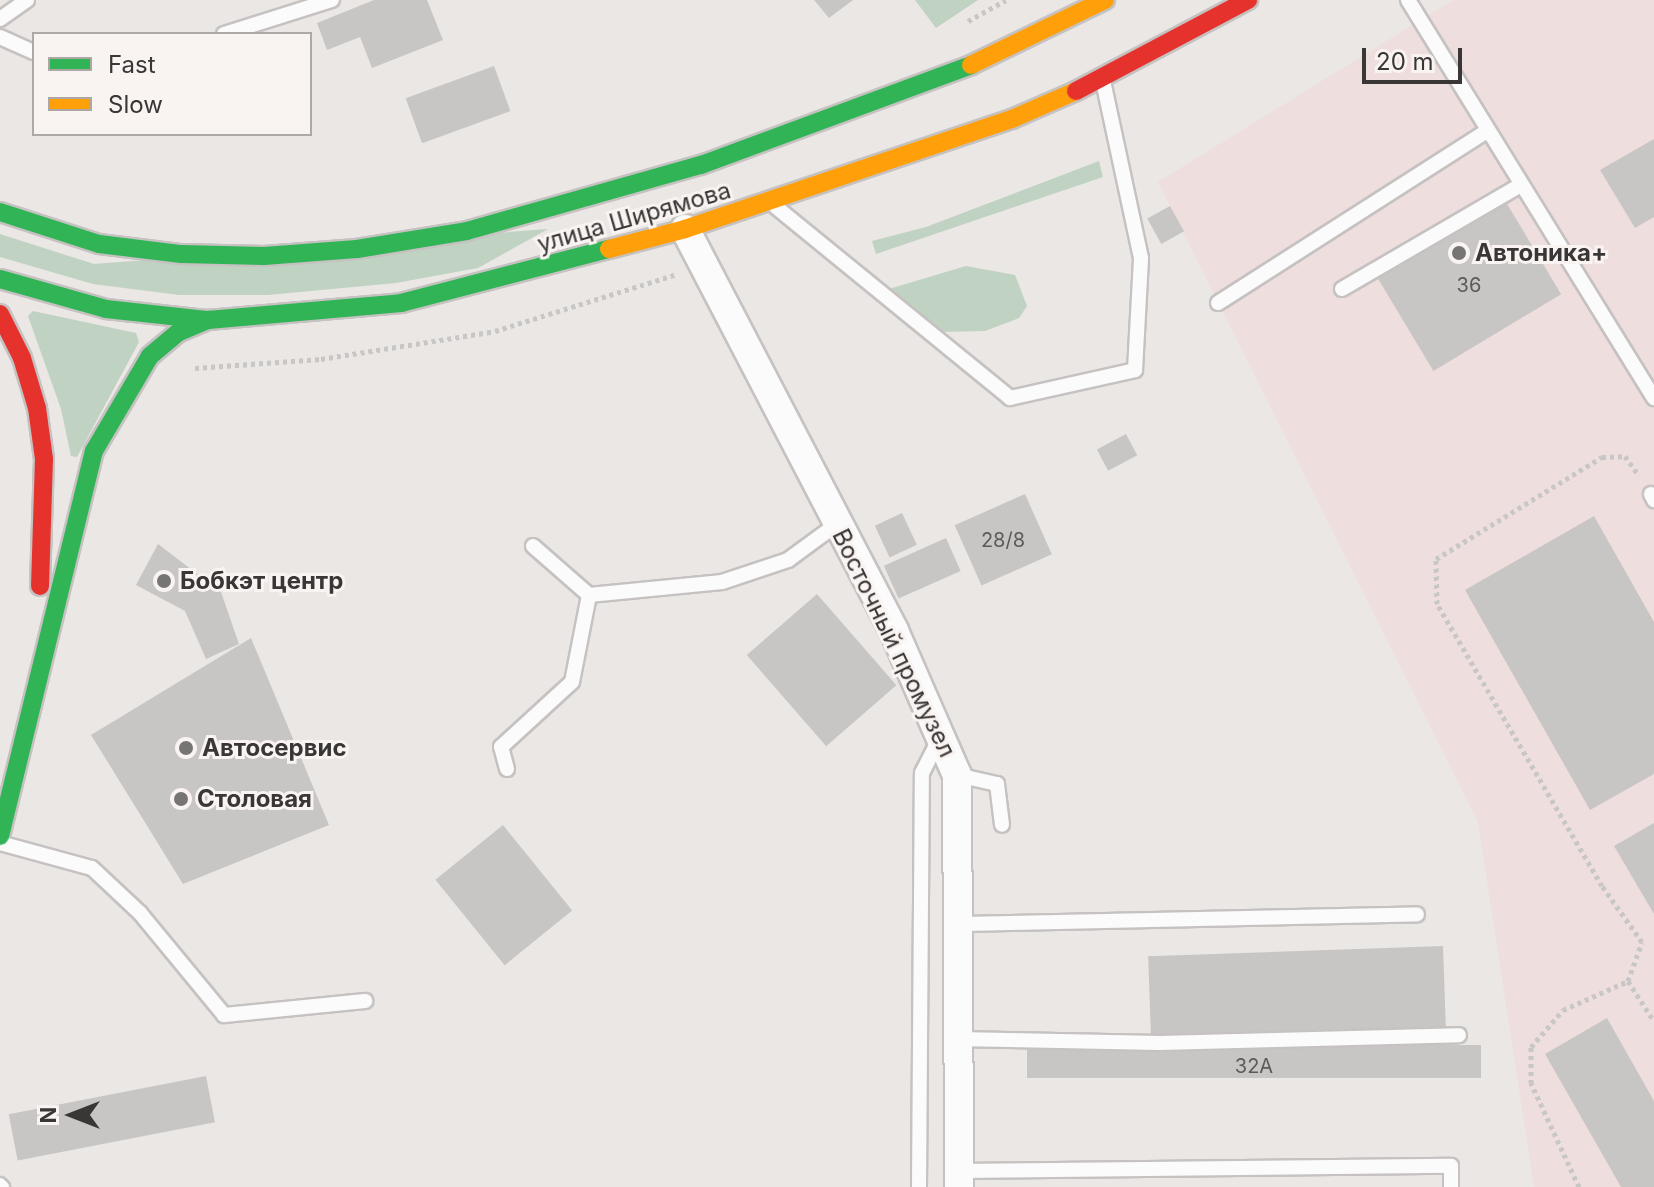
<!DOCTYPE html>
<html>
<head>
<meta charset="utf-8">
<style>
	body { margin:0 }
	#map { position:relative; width:1654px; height:1187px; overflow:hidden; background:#eae7e5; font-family:Inter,sans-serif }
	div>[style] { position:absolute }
	.commercial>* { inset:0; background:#eededd }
	.green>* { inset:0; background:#c0d2c2 }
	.building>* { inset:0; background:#c8c6c5; transform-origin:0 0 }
	.path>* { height:5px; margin-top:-2.5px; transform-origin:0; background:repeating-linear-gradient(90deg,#c8c7c6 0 4px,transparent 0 8px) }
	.roads { filter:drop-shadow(2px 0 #c5c2c1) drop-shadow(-2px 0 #c5c2c1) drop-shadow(0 2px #c5c2c1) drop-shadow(0 -2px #c5c2c1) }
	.lane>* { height:14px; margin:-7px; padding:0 7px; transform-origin:7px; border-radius:7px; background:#fcfbfb }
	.street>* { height:28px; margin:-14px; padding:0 14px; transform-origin:14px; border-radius:14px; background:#fcfbfb }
	.fast>* { height:18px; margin:-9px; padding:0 9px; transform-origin:9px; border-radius:9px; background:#30b455 }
	.slow>* { height:18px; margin:-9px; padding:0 9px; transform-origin:9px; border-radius:9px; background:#ff9f0a }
	.jam>* { height:18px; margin:-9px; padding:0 9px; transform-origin:9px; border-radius:9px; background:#e5322d }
	.dots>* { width:22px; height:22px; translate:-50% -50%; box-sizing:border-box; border:4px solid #f9f3f1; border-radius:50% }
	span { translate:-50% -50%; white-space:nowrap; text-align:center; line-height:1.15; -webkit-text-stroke:6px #f9f3f1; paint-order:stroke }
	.number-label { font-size:20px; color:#5d5b5a }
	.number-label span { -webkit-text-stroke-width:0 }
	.street-label { font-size:24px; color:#393736 }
	.poi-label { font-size:24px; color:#393736; font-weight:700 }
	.left { translate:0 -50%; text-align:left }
	.legend { position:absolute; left:32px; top:32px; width:280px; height:104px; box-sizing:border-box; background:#f9f3f1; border:2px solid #aca8a6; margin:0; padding:10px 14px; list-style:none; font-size:24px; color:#393736 }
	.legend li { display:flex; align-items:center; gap:16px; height:40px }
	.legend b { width:40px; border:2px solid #aca8a6 }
	.north { position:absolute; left:32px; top:1075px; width:80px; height:80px; -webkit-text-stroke:6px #f9f3f1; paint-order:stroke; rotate:270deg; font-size:22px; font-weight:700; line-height:32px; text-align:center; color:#393736 }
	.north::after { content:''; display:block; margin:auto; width:28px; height:36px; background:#393736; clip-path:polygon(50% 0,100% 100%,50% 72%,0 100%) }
	.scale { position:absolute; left:1362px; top:48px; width:100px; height:36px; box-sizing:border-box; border:4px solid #393736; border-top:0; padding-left:10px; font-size:24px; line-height:28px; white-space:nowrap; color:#393736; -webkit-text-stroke:6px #f9f3f1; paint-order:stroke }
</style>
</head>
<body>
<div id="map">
	<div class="commercial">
		<div style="clip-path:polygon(1453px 0,1654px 0,1654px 1187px,1534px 1187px,1478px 822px,1158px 182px)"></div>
	</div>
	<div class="green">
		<div style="clip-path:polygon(915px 0,978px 0,936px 28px)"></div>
		<div style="clip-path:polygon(1099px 161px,1103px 177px,876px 254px,872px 241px,926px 227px)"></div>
		<div style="clip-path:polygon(548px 229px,478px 268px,396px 283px,268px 295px,179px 295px,93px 284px,0 257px,0 234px,94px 264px)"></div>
		<div style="clip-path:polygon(966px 266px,1015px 275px,1027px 306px,1019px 318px,985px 331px,940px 332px,889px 289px)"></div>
		<div style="clip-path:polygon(33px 311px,136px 333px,139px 342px,77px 457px,71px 456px,61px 409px,28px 316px)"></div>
	</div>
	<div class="building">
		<div style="clip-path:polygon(374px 0,427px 0,443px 40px,372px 68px,360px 37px,327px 50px,317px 23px)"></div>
		<div style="clip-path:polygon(814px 0,853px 0,829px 18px)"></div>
		<div style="left:494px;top:66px;width:48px;height:94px;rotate:70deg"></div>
		<div style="clip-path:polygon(1654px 139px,1654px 217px,1635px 228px,1600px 170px)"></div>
		<div style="left:1504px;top:199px;width:111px;height:149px;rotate:59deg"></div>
		<div style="left:1170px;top:206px;width:29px;height:26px;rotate:61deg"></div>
		<div style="left:1126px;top:434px;width:24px;height:33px;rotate:62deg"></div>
		<div style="left:1025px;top:494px;width:66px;height:77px;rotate:66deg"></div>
		<div style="left:902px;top:513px;width:35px;height:30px;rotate:65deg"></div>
		<div style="clip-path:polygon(1594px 516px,1654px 622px,1654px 774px,1590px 810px,1465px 590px)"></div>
		<div style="left:946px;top:538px;width:36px;height:68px;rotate:66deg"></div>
		<div style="clip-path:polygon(158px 544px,221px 592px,239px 644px,206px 659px,185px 611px,136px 585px)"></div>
		<div style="left:817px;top:594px;width:121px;height:93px;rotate:49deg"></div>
		<div style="clip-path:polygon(251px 638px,329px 825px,183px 884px,91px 735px)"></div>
		<div style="clip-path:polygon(1654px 823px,1654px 914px,1614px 846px)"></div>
		<div style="left:503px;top:825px;width:110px;height:87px;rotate:51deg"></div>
		<div style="left:1443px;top:946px;width:81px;height:295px;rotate:88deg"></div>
		<div style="clip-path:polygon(1607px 1018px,1654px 1101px,1654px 1187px,1621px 1187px,1545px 1054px)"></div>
		<div style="left:1481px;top:1045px;width:33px;height:454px;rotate:90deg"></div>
		<div style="left:206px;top:1076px;width:47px;height:201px;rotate:79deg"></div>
	</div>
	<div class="path">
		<div style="left:968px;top:21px;width:43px;rotate:-28.9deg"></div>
		<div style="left:195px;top:368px;width:126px;rotate:-4.1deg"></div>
		<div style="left:321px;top:359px;width:176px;rotate:-9.1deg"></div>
		<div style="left:495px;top:331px;width:188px;rotate:-17.4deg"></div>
		<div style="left:1628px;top:981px;width:48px;rotate:57deg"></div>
		<div style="left:1579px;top:1187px;width:115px;rotate:-114.8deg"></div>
		<div style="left:1531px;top:1083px;width:36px;rotate:-90deg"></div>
		<div style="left:1531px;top:1047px;width:49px;rotate:-49.1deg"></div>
		<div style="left:1563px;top:1010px;width:71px;rotate:-24deg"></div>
		<div style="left:1628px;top:981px;width:41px;rotate:-70.3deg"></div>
		<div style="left:1642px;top:942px;width:69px;rotate:-125.5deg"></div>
		<div style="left:1602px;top:886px;width:327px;rotate:-120.3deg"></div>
		<div style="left:1437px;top:604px;width:45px;rotate:-91.3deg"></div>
		<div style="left:1436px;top:559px;width:195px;rotate:-31.6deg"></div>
		<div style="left:1602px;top:457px;width:23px;rotate:-2deg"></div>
		<div style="left:1625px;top:456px;width:24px;rotate:55deg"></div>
	</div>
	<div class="roads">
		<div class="lane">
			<div style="left:1408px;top:0;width:468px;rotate:58.3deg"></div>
			<div style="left:0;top:19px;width:33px;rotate:-35deg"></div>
			<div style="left:224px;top:34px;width:113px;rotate:-17.5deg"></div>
			<div style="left:0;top:37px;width:37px;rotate:24deg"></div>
			<div style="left:776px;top:207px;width:302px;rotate:39.2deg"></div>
			<div style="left:1010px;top:398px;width:128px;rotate:-12.6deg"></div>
			<div style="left:1135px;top:370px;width:112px;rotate:-86.9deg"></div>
			<div style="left:1141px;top:258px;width:177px;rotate:-102.1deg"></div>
			<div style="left:1342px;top:289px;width:207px;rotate:-30.2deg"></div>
			<div style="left:1218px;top:303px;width:319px;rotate:-32.6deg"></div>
			<div style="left:1651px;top:494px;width:7px;rotate:63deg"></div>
			<div style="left:533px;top:546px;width:74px;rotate:41.2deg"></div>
			<div style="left:589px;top:595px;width:134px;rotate:-5.6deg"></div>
			<div style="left:722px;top:582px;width:70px;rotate:-18.4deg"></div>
			<div style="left:788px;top:560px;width:61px;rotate:-36.3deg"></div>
			<div style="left:507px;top:769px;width:23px;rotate:-105deg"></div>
			<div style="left:501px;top:747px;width:96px;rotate:-42.5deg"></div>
			<div style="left:572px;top:682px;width:89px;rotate:-78.9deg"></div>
			<div style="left:957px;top:775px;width:41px;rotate:12.7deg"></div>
			<div style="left:997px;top:784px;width:41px;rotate:83deg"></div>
			<div style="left:0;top:843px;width:95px;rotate:15.2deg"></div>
			<div style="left:92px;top:868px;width:66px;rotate:43.2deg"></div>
			<div style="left:140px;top:913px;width:132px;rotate:50.5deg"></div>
			<div style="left:224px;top:1015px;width:142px;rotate:-5.7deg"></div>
			<div style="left:958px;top:924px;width:459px;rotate:-1.2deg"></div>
			<div style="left:958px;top:1039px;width:202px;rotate:1.1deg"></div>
			<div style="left:1160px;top:1043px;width:299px;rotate:-1.5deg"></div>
			<div style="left:959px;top:1171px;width:492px;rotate:-0.6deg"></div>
			<div style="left:1451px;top:1166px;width:21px;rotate:90deg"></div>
			<div style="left:0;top:1185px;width:3px;rotate:45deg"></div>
			<div style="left:919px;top:1187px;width:414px;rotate:-89.6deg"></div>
			<div style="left:922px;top:773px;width:39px;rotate:-63deg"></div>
		</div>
		<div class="street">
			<div style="left:685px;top:229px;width:453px;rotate:62.5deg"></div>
			<div style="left:894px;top:631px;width:157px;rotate:66.4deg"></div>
			<div style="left:957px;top:775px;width:412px;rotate:89.7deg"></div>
		</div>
		<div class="fast">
			<div style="left:0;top:212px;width:104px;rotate:17.9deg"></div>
			<div style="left:99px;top:244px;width:83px;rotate:7deg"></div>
			<div style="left:181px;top:254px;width:83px;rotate:1.4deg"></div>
			<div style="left:264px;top:256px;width:93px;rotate:-4.3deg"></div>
			<div style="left:357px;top:249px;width:111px;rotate:-9.3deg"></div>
			<div style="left:467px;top:231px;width:243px;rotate:-15.8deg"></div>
			<div style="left:701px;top:165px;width:288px;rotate:-20.3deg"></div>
			<div style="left:0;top:279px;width:110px;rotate:15.8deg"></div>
			<div style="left:106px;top:309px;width:103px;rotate:6.2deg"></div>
			<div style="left:208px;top:320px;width:194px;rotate:-5deg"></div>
			<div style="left:401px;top:303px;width:215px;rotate:-14.6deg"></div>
			<div style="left:0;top:836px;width:396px;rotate:-76.3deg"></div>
			<div style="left:94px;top:451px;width:110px;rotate:-59.5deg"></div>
			<div style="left:150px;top:356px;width:35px;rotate:-40deg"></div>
			<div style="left:177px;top:333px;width:34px;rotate:-23deg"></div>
		</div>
		<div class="slow">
			<div style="left:971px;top:65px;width:149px;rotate:-25.9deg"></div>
			<div style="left:609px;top:249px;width:79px;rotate:-14.7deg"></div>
			<div style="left:685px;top:229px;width:345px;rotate:-18.6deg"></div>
			<div style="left:1012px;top:119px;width:70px;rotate:-23.6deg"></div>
		</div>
		<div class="jam">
			<div style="left:1076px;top:91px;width:195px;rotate:-27.9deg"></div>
			<div style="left:0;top:314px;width:49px;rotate:63.4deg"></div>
			<div style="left:22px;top:358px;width:52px;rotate:73.3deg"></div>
			<div style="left:37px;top:408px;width:51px;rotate:82.2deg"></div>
			<div style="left:44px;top:459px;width:127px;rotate:91.8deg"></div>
		</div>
	</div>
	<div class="dots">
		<div style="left:1459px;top:253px;background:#777573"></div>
		<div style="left:164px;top:581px;background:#777573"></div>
		<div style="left:186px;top:748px;background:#777573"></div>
		<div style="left:181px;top:799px;background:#777573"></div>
	</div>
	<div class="number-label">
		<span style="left:1469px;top:285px">36</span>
		<span style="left:1003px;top:540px">28/8</span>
		<span style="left:1254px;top:1066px">32А</span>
	</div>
	<div class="street-label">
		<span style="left:634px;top:217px;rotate:-16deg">улица Ширямова</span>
		<span style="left:894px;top:643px;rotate:64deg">Восточный промузел</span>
	</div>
	<div class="poi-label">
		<span class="left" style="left:1475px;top:253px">Автоника+</span>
		<span class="left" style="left:180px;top:581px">Бобкэт центр</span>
		<span class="left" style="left:202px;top:748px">Автосервис</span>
		<span class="left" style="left:197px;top:799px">Столовая</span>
	</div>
	<ul class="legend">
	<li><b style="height:10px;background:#30b455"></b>Fast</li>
	<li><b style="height:10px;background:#ff9f0a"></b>Slow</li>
	</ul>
	<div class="north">N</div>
	<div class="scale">20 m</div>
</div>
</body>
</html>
